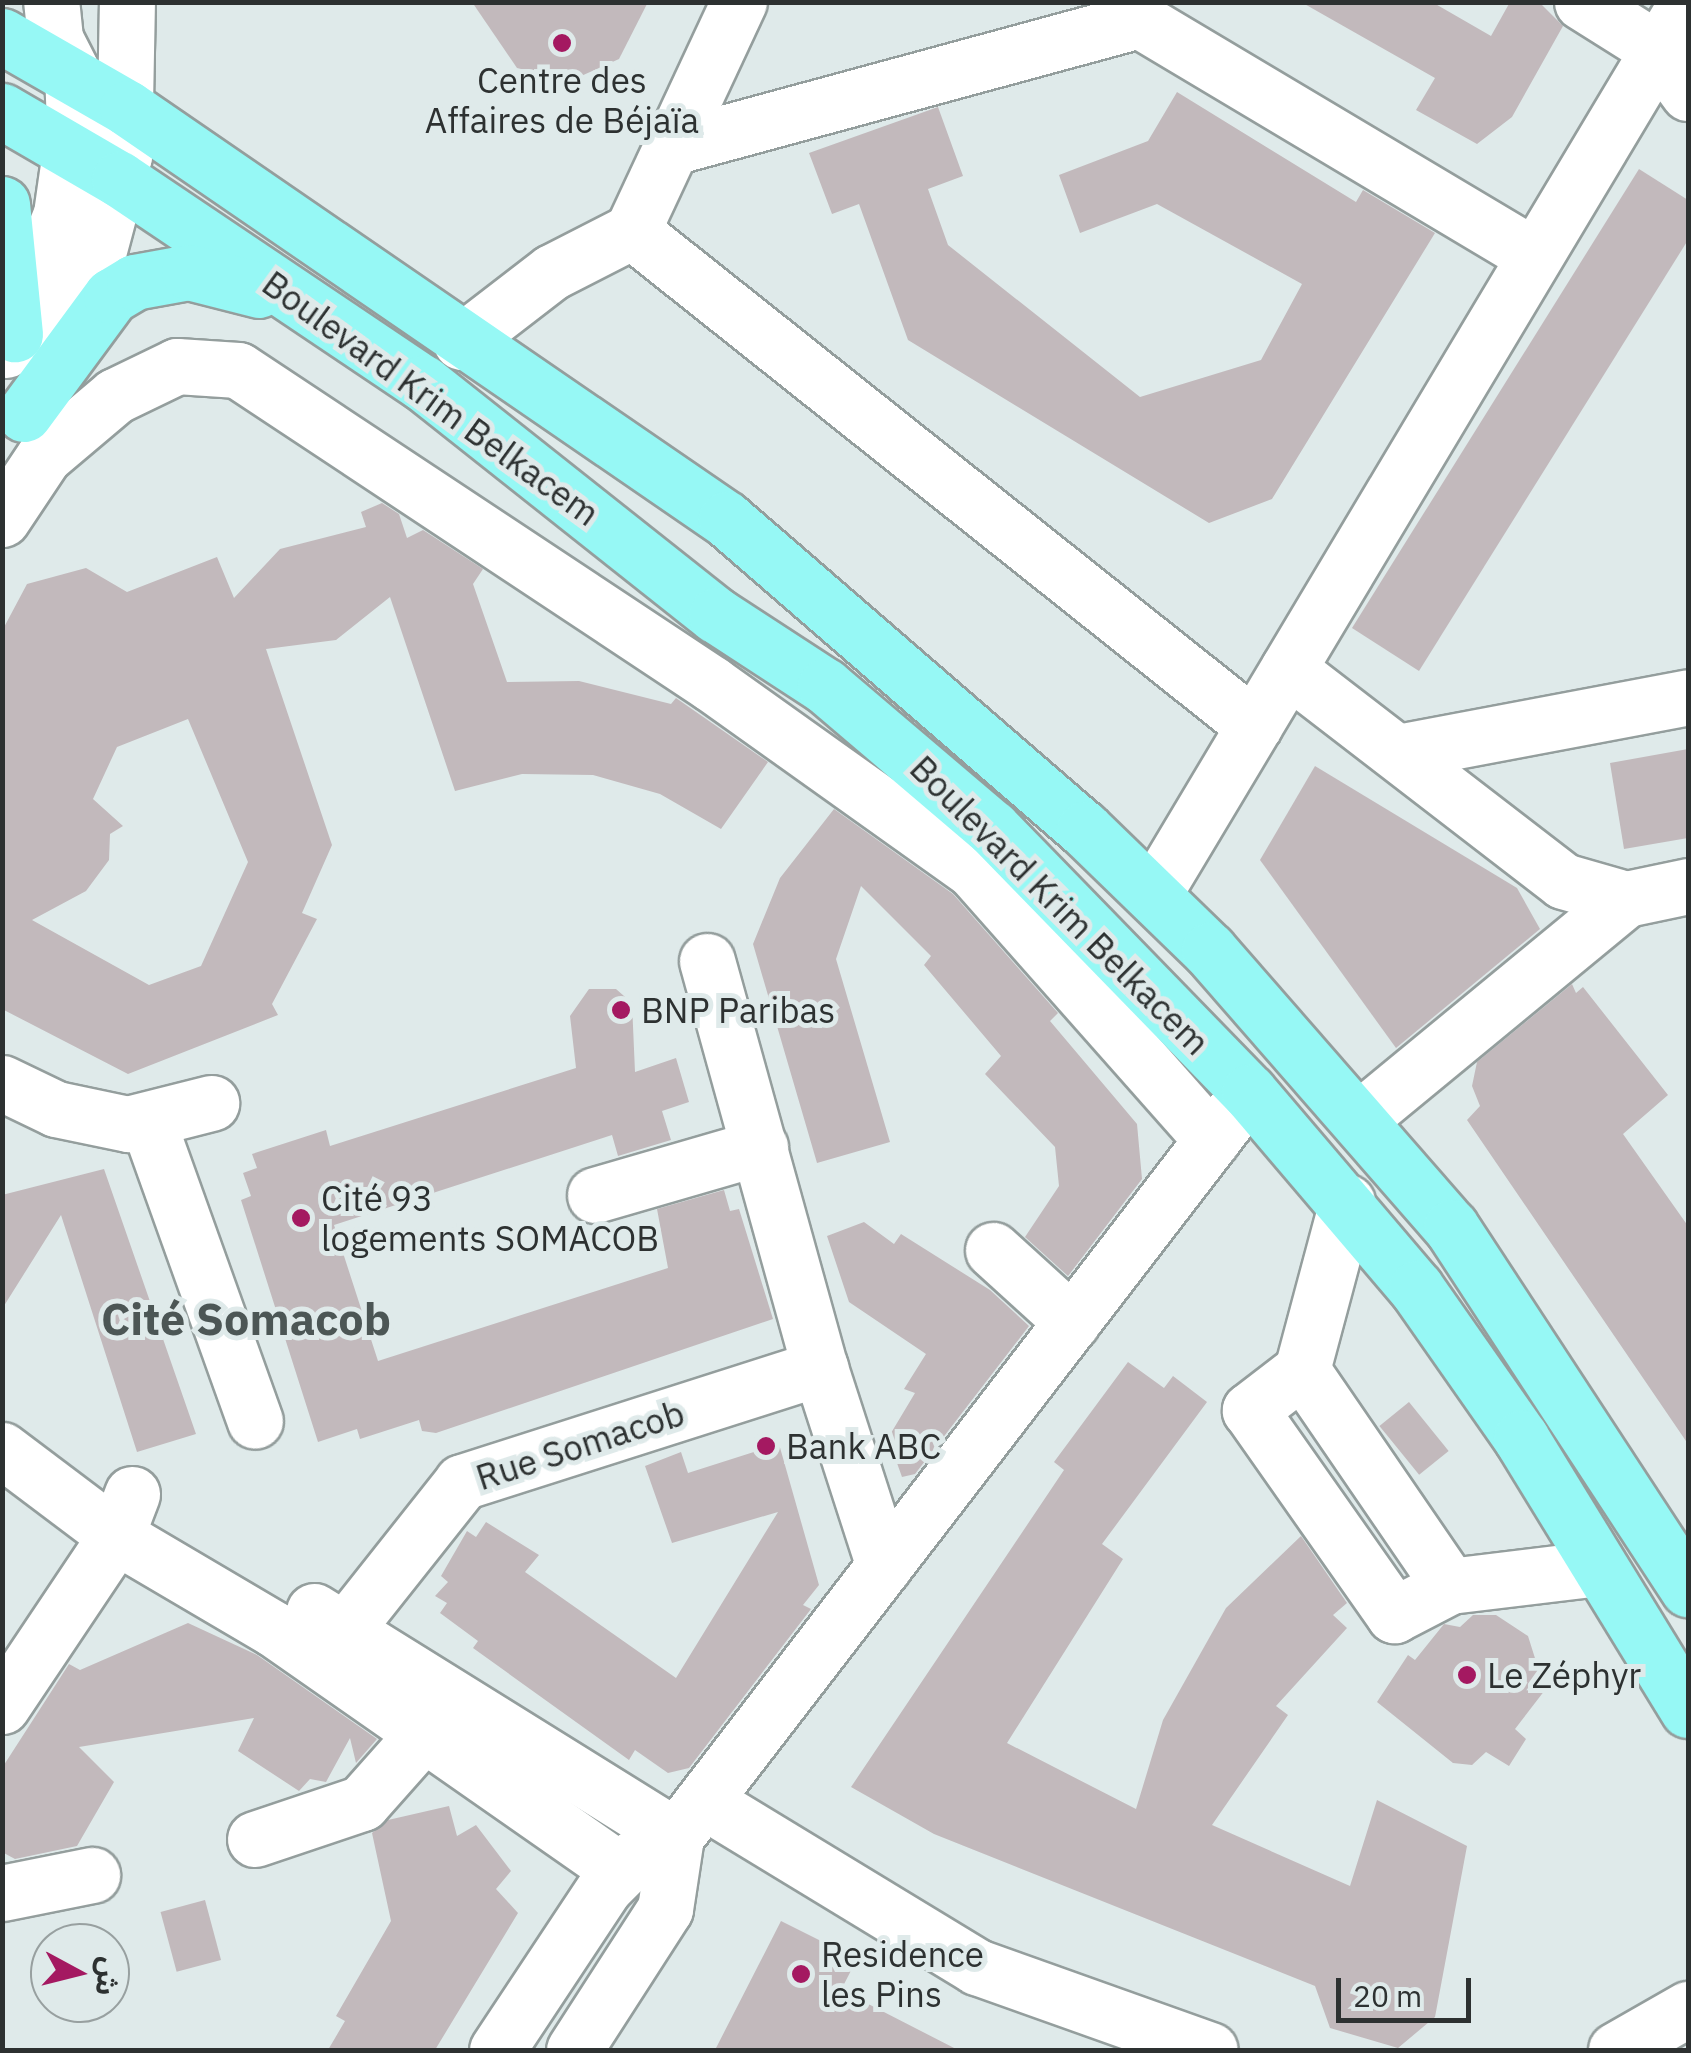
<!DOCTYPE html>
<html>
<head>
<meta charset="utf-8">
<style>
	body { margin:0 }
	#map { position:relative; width:1691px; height:2053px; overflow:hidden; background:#dfeaea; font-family:"IBM Plex Sans","Noto Sans Arabic",sans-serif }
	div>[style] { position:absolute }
	.building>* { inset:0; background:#c2b9bc; transform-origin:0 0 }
	.roads { filter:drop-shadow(2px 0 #949e9d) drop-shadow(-2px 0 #949e9d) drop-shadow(0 2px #949e9d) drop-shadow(0 -2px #949e9d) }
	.minor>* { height:55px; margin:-27.5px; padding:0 27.5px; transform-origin:27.5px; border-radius:27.5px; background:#fff }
	.major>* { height:55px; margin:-27.5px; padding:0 27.5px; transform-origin:27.5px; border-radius:27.5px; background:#96f8f5 }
	.dots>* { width:28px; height:28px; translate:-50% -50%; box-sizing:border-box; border:5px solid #dfeaea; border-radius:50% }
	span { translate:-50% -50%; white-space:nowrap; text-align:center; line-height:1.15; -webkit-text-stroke:10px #dfeaea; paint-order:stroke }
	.poi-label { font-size:35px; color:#2d3131 }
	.left { translate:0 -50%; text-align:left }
	.street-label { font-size:35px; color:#2d3131 }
	.district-label { font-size:45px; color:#4c5655; font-weight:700 }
	.frame { position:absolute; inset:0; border:5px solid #2d3131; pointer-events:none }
	.north { position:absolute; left:30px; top:1923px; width:100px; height:100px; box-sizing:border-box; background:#dfeaea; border:2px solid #98a0a0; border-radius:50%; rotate:97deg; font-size:28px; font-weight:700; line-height:40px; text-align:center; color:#2d3131 }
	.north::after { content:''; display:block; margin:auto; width:35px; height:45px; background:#a41961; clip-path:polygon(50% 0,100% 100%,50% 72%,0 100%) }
	.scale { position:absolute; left:1336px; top:1978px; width:135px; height:45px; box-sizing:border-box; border:5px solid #2d3131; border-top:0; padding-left:12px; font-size:30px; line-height:35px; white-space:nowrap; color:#2d3131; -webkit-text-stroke:8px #dfeaea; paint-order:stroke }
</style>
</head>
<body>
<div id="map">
	<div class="building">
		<div style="clip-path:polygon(472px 2px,648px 2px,619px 59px,570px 81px,517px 68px)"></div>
		<div style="clip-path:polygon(1301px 2px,1432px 2px,1491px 36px,1510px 2px,1539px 2px,1563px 26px,1512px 117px,1477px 144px,1416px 110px,1435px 78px)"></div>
		<div style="clip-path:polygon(1177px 92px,1356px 202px,1363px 190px,1435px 233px,1272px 499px,1209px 523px,908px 340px,859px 204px,832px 214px,809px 153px,938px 107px,963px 176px,928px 189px,948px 245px,1140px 397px,1261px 360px,1302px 284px,1157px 204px,1080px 233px,1059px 175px,1148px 141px)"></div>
		<div style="clip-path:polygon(1639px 169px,1688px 200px,1688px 240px,1419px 671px,1352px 628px)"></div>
		<div style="clip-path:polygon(evenodd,382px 503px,399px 514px,407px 538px,423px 530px,483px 569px,473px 584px,507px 682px,579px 681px,671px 704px,676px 698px,768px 762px,721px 829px,660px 794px,593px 775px,522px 774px,455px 791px,390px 597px,336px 640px,266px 649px,332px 845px,302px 913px,317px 919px,272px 1004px,278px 1015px,128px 1074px,2px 1009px,2px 631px,27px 584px,86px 568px,127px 592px,217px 557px,234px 598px,280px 549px,366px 527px,361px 512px,382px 503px,188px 719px,248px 862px,201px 966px,149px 985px,32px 920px,86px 891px,109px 860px,110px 834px,123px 826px,93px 799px,117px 747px,188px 719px)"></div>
		<div style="clip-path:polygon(1688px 749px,1688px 838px,1624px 849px,1610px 763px)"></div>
		<div style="clip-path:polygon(1315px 766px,1517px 888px,1540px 929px,1396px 1048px,1260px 860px)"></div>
		<div style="clip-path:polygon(834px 809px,953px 894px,1058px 1013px,1050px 1021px,1137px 1124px,1142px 1179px,1068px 1276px,1025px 1237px,1059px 1186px,1055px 1147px,985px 1074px,1001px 1056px,924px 965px,931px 956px,861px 886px,836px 959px,890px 1142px,817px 1163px,753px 944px,780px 878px)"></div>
		<div style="clip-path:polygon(1572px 984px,1576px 993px,1583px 987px,1668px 1095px,1623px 1134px,1688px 1226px,1688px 1444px,1467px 1120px,1480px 1106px,1472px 1086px,1477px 1062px)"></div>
		<div style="clip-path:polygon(589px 989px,616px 989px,632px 1003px,635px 1072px,676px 1058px,689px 1102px,662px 1111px,671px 1140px,618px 1156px,612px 1135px,334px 1225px,378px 1361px,668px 1268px,657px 1209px,724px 1190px,730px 1211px,739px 1209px,773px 1319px,436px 1433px,422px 1431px,419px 1420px,360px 1439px,357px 1429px,318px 1442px,241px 1200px,251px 1196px,243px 1173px,257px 1168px,252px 1154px,326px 1130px,330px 1146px,576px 1068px,570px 1016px)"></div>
		<div style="clip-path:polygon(104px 1169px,196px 1434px,137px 1452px,61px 1215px,2px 1309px,2px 1195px)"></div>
		<div style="clip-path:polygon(864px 1222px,894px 1244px,901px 1234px,990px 1290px,1029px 1326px,915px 1474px,902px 1477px,888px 1438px,915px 1393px,904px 1389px,926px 1354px,849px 1302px,827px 1236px)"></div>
		<div style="clip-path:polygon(1128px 1362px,1164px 1388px,1173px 1376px,1207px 1402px,1102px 1544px,1123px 1559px,1007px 1743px,1136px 1809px,1163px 1720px,1226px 1608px,1301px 1536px,1347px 1603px,1333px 1615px,1347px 1628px,1276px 1706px,1288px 1715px,1212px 1825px,1350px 1886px,1377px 1800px,1467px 1846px,1435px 2017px,1398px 2048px,1330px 2028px,1315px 1986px,934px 1834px,851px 1787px,1064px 1470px,1054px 1462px)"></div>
		<div style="left:1409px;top:1402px;width:63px;height:38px;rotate:51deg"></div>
		<div style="clip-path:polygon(779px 1444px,819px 1585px,803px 1605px,811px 1609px,689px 1768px,668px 1773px,635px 1750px,629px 1760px,473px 1648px,478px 1641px,440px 1613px,447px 1603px,435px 1596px,448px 1582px,441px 1576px,467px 1531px,476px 1537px,486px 1522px,539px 1555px,525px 1572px,676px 1678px,778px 1512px,672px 1543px,645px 1466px,681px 1452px,688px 1473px)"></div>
		<div style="clip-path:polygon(1473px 1615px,1496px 1615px,1528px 1636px,1545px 1690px,1515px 1729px,1526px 1739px,1509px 1766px,1486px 1752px,1472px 1765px,1453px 1763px,1377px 1702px,1408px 1655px,1415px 1660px,1444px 1624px,1460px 1627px)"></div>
		<div style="clip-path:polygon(188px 1623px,257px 1655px,377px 1739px,356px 1763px,350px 1738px,326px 1782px,310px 1779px,299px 1791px,238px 1751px,254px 1718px,79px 1747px,114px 1782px,77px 1846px,15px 1859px,2px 1852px,2px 1768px,69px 1664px,80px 1670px)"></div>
		<div style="clip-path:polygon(449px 1806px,457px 1836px,476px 1825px,511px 1871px,496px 1889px,518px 1913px,435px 2050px,328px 2050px,345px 2021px,336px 2016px,391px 1921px,372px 1833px,388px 1820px)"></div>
		<div style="left:205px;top:1900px;width:62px;height:46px;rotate:75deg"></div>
		<div style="clip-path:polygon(781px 1921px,857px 1959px,841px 1990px,958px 2050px,715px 2050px)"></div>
	</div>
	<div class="roads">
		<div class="minor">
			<div style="left:1132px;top:2px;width:19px;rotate:69deg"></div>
			<div style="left:1139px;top:20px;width:459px;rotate:30.8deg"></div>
			<div style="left:1582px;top:2px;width:86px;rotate:32.2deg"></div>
			<div style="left:1655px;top:48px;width:56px;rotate:53.7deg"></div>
			<div style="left:672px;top:147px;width:484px;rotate:-15.2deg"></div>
			<div style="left:632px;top:231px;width:253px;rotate:-65deg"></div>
			<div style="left:461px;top:342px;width:115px;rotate:-37.6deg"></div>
			<div style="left:552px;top:272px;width:90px;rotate:-27.1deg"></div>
			<div style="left:632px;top:231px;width:795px;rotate:38.51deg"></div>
			<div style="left:60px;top:348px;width:94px;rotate:-67.5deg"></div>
			<div style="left:96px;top:261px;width:109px;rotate:-75.1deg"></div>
			<div style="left:124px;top:156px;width:154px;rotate:-88.9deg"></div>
			<div style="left:6px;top:350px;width:147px;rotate:-68deg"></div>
			<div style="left:61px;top:214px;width:91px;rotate:-81.8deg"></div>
			<div style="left:74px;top:124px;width:52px;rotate:-92.2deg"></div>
			<div style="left:72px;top:72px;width:38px;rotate:-117deg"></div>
			<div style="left:55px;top:38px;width:36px;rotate:-96deg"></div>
			<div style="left:2px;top:519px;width:76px;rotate:-56.3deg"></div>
			<div style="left:44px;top:456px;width:93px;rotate:-40.2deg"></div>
			<div style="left:115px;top:396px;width:69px;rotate:-25.8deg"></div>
			<div style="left:177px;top:366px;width:61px;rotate:3.8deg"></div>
			<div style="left:238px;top:370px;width:569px;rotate:33.52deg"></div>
			<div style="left:712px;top:684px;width:322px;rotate:35.5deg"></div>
			<div style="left:974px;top:871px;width:359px;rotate:48.5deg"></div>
			<div style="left:1288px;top:669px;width:347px;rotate:37.6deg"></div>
			<div style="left:1563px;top:881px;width:66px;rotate:15.9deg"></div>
			<div style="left:1626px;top:899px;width:63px;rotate:-11.8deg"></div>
			<div style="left:1403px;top:751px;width:290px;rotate:-10.7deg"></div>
			<div style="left:1154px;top:893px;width:1038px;rotate:-59.11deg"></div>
			<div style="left:707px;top:961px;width:422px;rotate:74.5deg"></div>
			<div style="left:820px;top:1368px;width:208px;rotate:72.1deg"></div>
			<div style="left:2px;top:1083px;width:60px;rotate:25.7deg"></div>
			<div style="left:56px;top:1109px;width:74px;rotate:11.8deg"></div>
			<div style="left:128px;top:1124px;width:86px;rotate:-14.2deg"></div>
			<div style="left:1359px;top:1119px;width:346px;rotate:-39.5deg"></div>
			<div style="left:149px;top:1125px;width:314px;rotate:70.3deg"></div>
			<div style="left:595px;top:1195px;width:172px;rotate:-16.2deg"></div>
			<div style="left:1347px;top:1202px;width:174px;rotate:105deg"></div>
			<div style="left:1302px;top:1370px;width:262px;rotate:55.6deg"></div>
			<div style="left:1450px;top:1586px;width:150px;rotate:-6.9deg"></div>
			<div style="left:993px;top:1250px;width:107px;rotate:42.3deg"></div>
			<div style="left:1302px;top:1370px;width:66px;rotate:142.4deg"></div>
			<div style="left:1250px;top:1410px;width:251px;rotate:54.9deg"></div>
			<div style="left:1394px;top:1615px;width:63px;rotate:-27.4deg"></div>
			<div style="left:2px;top:1450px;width:143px;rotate:37deg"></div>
			<div style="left:116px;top:1536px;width:183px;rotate:30.5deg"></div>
			<div style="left:274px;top:1629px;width:421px;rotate:34.9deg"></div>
			<div style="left:314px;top:1611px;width:426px;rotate:31.9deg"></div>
			<div style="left:344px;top:1631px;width:190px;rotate:-51.6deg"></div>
			<div style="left:462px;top:1482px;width:376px;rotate:-17.7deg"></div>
			<div style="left:2px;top:1706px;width:205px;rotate:-56.2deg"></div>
			<div style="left:116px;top:1536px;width:45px;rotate:-69.1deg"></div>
			<div style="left:704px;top:1801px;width:320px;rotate:31.3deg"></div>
			<div style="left:977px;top:1967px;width:247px;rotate:19.6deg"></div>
			<div style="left:255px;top:1839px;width:113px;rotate:-18.6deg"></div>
			<div style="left:362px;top:1803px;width:130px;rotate:-48.4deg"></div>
			<div style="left:2px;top:1893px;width:92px;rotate:-11.3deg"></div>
			<div style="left:497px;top:2050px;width:196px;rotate:-56.5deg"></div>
			<div style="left:605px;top:1887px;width:42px;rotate:-45deg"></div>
			<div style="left:635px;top:1857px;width:46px;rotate:-27.1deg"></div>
			<div style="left:676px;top:1836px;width:915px;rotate:-52.42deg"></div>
			<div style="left:574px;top:2050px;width:168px;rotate:-57.2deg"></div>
			<div style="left:665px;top:1909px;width:74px;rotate:-81.4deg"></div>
			<div style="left:1616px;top:2050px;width:83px;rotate:-29.7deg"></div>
		</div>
		<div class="major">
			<div style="left:2px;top:36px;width:144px;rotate:29.9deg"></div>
			<div style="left:127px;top:108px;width:726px;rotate:34.46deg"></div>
			<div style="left:726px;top:519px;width:474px;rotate:40.9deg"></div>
			<div style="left:1084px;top:829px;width:174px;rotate:44.1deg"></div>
			<div style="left:1209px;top:950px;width:368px;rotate:48.9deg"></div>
			<div style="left:1451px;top:1227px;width:433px;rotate:56.8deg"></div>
			<div style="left:2px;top:111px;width:135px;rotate:30.2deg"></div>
			<div style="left:119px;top:179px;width:366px;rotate:33.9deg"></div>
			<div style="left:423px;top:383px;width:374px;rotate:38.4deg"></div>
			<div style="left:716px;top:615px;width:130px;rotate:33.1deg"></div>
			<div style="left:825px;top:686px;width:219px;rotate:40.4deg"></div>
			<div style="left:992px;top:828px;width:368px;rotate:45.8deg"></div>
			<div style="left:1249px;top:1092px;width:257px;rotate:49.6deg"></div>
			<div style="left:1416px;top:1288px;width:183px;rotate:55deg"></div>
			<div style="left:1521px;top:1438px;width:319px;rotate:58.5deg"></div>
			<div style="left:2px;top:204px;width:131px;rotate:84.3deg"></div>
			<div style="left:24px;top:414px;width:147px;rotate:-53.6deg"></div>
			<div style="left:111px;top:296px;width:27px;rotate:-31deg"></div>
			<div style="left:134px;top:282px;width:56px;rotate:-10.3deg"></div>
			<div style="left:189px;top:272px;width:72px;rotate:14.4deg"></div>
		</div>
	</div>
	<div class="dots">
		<div style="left:562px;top:43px;background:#a41961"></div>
		<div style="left:621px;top:1010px;background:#a41961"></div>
		<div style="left:301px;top:1218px;background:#a41961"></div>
		<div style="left:766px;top:1446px;background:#a41961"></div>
		<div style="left:1467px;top:1675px;background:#a41961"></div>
		<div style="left:801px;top:1974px;background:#a41961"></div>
	</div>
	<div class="poi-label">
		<span style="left:562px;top:100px">Centre des<br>Affaires de Béjaïa</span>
		<span class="left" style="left:641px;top:1010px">BNP Paribas</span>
		<span class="left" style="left:321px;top:1218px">Cité 93<br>logements SOMACOB</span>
		<span class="left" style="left:786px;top:1446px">Bank ABC</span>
		<span class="left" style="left:1487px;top:1675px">Le Zéphyr</span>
		<span class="left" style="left:821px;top:1974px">Residence<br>les Pins</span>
	</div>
	<div class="street-label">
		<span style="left:431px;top:398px;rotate:36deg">Boulevard Krim Belkacem</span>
		<span style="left:1060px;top:905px;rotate:45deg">Boulevard Krim Belkacem</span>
		<span style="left:580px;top:1445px;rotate:-18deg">Rue Somacob</span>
	</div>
	<div class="district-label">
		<span style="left:246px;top:1319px">Cité Somacob</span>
	</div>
	<div class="frame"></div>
	<div class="north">ش</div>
	<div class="scale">20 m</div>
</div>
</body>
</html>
